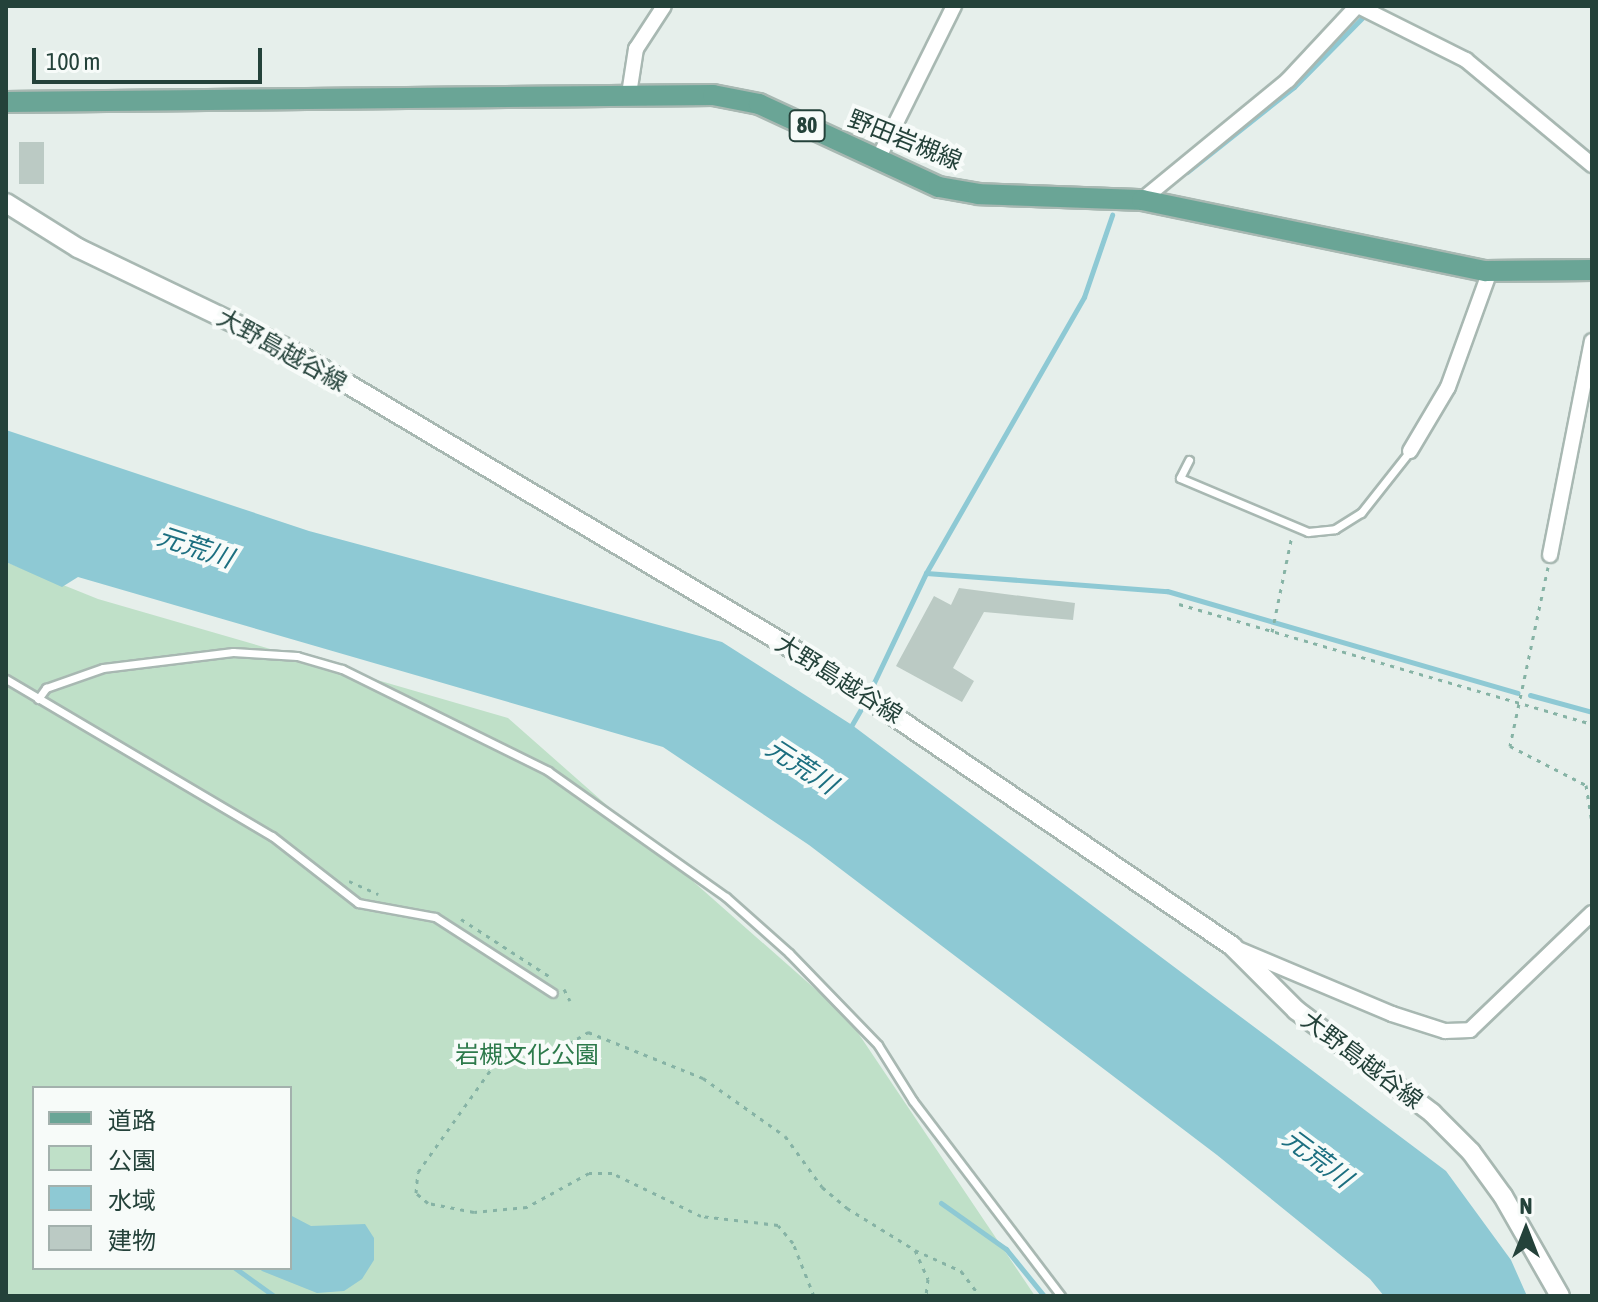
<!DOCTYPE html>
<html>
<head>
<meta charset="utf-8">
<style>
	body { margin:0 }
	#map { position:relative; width:1598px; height:1302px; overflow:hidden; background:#e6efeb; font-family:"Asap Condensed","Noto Sans JP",sans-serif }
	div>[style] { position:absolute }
	.green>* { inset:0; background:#bfe0c8 }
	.water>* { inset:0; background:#8ec9d4 }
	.stream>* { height:5px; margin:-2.5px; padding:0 2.5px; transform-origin:2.5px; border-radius:2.5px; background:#8ec9d4 }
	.building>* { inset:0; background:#bbcac4; transform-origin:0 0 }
	.path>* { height:3px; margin-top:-1.5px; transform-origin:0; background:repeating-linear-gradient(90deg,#86b3a5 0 4px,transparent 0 10px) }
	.roads { filter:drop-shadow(2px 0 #a8b8b2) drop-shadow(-2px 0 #a8b8b2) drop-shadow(0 2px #a8b8b2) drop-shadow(0 -2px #a8b8b2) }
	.lane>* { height:7px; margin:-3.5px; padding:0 3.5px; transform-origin:3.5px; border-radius:3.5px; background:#fff }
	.street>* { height:14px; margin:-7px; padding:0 7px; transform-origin:7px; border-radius:7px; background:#fff }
	.secondary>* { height:18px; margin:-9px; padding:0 9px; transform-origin:9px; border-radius:9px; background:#fff }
	.primary>* { height:20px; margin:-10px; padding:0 10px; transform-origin:10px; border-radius:10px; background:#6aa596 }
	span { translate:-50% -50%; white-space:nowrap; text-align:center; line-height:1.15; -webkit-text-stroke:8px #f7fbf9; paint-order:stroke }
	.shield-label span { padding:2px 6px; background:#f7fbf9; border:2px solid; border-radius:6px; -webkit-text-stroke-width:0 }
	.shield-label { font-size:22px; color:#24423a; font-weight:700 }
	.street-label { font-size:24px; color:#24423a }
	.park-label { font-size:24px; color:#2d7a4b }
	.water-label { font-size:26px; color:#1c6f80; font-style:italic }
	.frame { position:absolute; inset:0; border:8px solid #24423a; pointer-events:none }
	.legend { position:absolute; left:32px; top:1086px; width:260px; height:184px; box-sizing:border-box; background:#f7fbf9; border:2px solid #a3b1ad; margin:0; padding:10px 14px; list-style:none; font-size:24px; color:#24423a }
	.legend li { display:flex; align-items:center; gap:16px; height:40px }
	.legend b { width:40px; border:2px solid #a3b1ad }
	.north { position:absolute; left:1486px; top:1190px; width:80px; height:80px; -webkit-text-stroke:6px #f7fbf9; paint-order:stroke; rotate:0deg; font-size:22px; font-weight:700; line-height:32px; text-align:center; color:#24423a }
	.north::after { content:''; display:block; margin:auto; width:28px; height:36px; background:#24423a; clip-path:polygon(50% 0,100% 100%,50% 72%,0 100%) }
	.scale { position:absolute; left:32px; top:48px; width:230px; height:36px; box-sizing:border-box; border:4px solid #24423a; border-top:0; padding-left:10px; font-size:24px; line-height:28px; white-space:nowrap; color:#24423a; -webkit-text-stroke:6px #f7fbf9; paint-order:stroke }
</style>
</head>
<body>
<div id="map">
	<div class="green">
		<div style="clip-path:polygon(evenodd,6px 562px,98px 599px,508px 718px,848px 1018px,1035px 1296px,6px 1296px,6px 562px,34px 1088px,290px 1088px,290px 1268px,34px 1268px,34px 1088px)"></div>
	</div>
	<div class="water">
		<div style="clip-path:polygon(6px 430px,309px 531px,722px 642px,852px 725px,1446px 1171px,1511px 1260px,1527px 1296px,1384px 1296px,1370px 1279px,1217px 1155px,809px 845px,663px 747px,78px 577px,62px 587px,6px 562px)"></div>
		<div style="clip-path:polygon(290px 1215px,311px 1226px,365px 1224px,374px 1238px,374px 1260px,362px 1279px,344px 1291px,317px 1293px,262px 1271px,259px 1268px,290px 1268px)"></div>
	</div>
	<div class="stream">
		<div style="left:1187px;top:172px;width:137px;rotate:-38.5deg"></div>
		<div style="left:1294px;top:87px;width:114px;rotate:-45.4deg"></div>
		<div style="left:926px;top:573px;width:242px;rotate:4.3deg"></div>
		<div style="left:1167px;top:591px;width:365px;rotate:16.2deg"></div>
		<div style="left:869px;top:693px;width:133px;rotate:-64.6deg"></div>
		<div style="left:926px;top:573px;width:318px;rotate:-60.2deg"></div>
		<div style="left:1084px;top:297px;width:87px;rotate:-71.1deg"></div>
		<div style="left:1530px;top:695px;width:64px;rotate:15.3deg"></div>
		<div style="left:850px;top:728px;width:30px;rotate:-60deg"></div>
		<div style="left:941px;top:1203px;width:80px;rotate:35.3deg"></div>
		<div style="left:1006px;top:1249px;width:60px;rotate:51deg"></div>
		<div style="left:235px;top:1268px;width:48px;rotate:35.7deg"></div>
	</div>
	<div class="building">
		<div style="left:19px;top:142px;width:25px;height:42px"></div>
		<div style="clip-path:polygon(959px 588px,1075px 603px,1073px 620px,984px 612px,953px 668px,974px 681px,962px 702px,896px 666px,934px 596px,951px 605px)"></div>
	</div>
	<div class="path">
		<div style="left:1548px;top:567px;width:183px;rotate:102deg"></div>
		<div style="left:1510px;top:746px;width:85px;rotate:27.2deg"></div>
		<div style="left:1586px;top:785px;width:36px;rotate:81deg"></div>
		<div style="left:1179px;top:604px;width:430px;rotate:16.2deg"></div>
		<div style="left:1272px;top:632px;width:99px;rotate:-78.3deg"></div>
		<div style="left:349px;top:881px;width:32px;rotate:24deg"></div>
		<div style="left:461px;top:919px;width:108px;rotate:33deg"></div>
		<div style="left:564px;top:989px;width:13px;rotate:63deg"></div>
		<div style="left:915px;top:1250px;width:32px;rotate:66deg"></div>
		<div style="left:928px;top:1279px;width:17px;rotate:97deg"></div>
		<div style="left:814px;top:1296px;width:57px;rotate:-111.6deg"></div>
		<div style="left:793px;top:1243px;width:23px;rotate:-130deg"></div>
		<div style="left:778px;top:1225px;width:78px;rotate:-173.3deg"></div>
		<div style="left:701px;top:1216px;width:99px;rotate:-154.2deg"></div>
		<div style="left:612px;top:1173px;width:23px;rotate:180deg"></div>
		<div style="left:589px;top:1173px;width:71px;rotate:151.3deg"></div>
		<div style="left:527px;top:1207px;width:53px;rotate:174.6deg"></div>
		<div style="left:474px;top:1212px;width:47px;rotate:-168.9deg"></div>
		<div style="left:428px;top:1203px;width:16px;rotate:-140deg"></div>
		<div style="left:416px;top:1193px;width:21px;rotate:-85deg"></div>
		<div style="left:418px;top:1172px;width:157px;rotate:-54.6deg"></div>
		<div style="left:509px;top:1044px;width:21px;rotate:17deg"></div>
		<div style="left:529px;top:1050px;width:31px;rotate:-2deg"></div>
		<div style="left:560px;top:1049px;width:33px;rotate:-31deg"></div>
		<div style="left:588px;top:1032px;width:124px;rotate:21.8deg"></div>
		<div style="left:703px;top:1078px;width:100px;rotate:35.3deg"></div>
		<div style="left:785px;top:1136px;width:63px;rotate:54deg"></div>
		<div style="left:822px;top:1187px;width:33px;rotate:40deg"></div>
		<div style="left:847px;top:1208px;width:80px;rotate:31.7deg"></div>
		<div style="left:915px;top:1250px;width:51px;rotate:24.5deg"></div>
		<div style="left:961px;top:1271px;width:31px;rotate:53deg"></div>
	</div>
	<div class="roads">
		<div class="lane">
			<div style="left:1189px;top:460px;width:20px;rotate:117deg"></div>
			<div style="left:1180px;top:478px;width:139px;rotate:22.9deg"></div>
			<div style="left:1308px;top:532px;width:27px;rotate:-6deg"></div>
			<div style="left:1335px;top:529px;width:31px;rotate:-32deg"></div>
			<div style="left:1361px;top:513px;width:79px;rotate:-51.7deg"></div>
			<div style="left:6px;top:679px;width:309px;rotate:30.6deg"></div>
			<div style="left:272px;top:836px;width:109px;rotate:37.9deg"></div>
			<div style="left:358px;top:903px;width:78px;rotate:10.3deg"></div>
			<div style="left:435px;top:917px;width:140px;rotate:32.8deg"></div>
			<div style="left:38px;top:699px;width:14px;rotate:-54deg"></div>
			<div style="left:46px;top:688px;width:60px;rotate:-19.3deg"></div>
			<div style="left:103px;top:668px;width:131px;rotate:-7deg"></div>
			<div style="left:233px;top:652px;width:64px;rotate:3.6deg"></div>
			<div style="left:297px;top:656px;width:47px;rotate:16.1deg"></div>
			<div style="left:342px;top:669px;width:230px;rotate:26.3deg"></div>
			<div style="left:548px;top:771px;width:218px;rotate:35.3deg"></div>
			<div style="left:726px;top:897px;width:84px;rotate:41.6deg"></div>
			<div style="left:789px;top:953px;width:128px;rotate:45.9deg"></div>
			<div style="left:878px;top:1045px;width:66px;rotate:58deg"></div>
			<div style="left:913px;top:1101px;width:245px;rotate:52.8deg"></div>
		</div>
		<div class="street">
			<div style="left:1358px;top:6px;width:121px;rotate:26.6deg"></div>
			<div style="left:1466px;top:60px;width:164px;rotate:39.8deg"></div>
			<div style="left:629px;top:94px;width:46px;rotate:-81.2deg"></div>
			<div style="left:636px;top:49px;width:51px;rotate:-56.9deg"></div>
			<div style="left:877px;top:161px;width:173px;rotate:-63.6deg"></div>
			<div style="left:1142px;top:200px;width:189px;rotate:-39.4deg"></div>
			<div style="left:1288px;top:80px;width:101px;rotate:-47deg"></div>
			<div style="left:1410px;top:451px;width:74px;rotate:-59.3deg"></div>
			<div style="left:1448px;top:387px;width:123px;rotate:-70.1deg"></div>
			<div style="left:1550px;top:555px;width:218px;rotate:-78.9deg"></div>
			<div style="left:1240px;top:950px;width:165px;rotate:22.8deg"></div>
			<div style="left:1392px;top:1014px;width:56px;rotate:17.8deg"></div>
			<div style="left:1445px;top:1031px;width:25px;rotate:-2deg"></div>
			<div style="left:1470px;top:1030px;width:169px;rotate:-43.8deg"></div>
		</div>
		<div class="secondary">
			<div style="left:6px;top:203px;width:85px;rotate:32deg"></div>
			<div style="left:78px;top:248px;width:240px;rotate:25.7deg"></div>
			<div style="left:294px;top:352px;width:604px;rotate:30.77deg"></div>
			<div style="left:813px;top:661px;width:507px;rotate:34.22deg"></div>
			<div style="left:1232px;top:946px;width:91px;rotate:45deg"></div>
			<div style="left:1296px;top:1010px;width:171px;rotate:37.1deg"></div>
			<div style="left:1432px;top:1113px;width:55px;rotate:45deg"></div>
			<div style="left:1471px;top:1152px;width:54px;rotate:54deg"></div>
			<div style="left:1503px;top:1196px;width:115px;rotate:60.3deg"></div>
		</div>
		<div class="primary">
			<div style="left:6px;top:102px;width:707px;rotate:-0.57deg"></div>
			<div style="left:713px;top:95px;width:47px;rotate:11.1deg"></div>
			<div style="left:759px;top:104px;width:198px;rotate:24.8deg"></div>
			<div style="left:939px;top:187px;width:40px;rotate:10deg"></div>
			<div style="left:978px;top:194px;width:164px;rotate:2.1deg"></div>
			<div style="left:1142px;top:200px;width:351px;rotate:11.7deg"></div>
			<div style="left:1486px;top:271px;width:106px;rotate:-0.5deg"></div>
		</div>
	</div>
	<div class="shield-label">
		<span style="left:807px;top:126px">80</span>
	</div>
	<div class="street-label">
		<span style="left:905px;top:140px;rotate:22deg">野田岩槻線</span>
		<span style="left:282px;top:350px;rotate:29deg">大野島越谷線</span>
		<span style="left:839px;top:679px;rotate:32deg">大野島越谷線</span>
		<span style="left:1362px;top:1060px;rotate:37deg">大野島越谷線</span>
	</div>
	<div class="park-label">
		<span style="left:527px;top:1055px">岩槻文化公園</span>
	</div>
	<div class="water-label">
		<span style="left:195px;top:548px;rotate:18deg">元荒川</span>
		<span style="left:801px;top:767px;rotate:33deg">元荒川</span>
		<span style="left:1317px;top:1159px;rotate:37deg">元荒川</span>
	</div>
	<div class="frame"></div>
	<ul class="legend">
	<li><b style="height:10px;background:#6aa596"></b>道路</li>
	<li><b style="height:22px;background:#bfe0c8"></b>公園</li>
	<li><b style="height:22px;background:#8ec9d4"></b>水域</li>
	<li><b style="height:22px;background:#bbcac4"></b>建物</li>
	</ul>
	<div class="north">N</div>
	<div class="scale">100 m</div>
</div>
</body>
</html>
